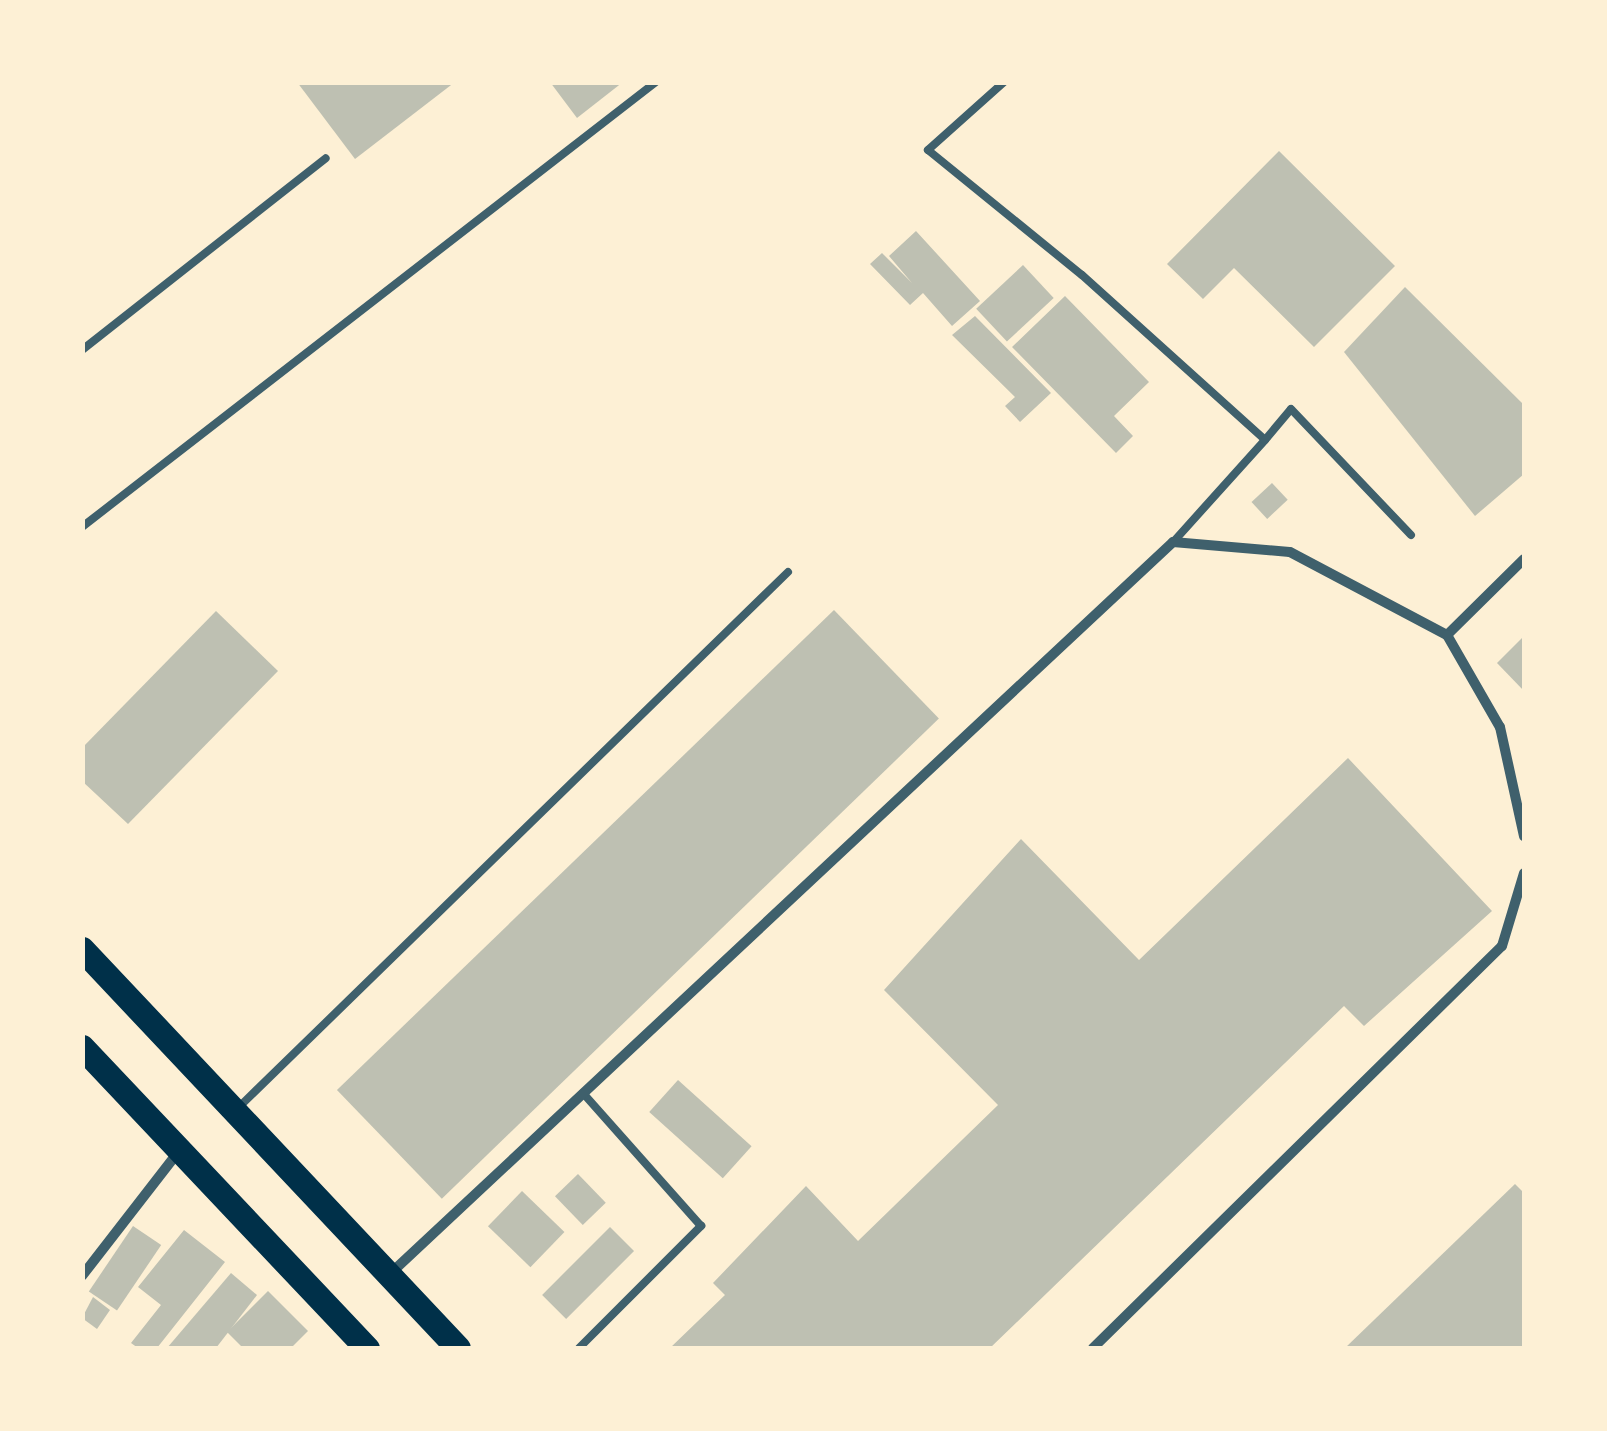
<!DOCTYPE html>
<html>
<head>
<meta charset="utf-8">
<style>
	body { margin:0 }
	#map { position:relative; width:1607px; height:1431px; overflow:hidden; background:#fdf0d5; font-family:"PT Sans Narrow",sans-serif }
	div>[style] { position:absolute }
	.building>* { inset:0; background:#bec0b2; transform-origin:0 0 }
	.service>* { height:8px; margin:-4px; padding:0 4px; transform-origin:4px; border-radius:4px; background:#3f606c }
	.minor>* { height:10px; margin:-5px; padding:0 5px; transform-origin:5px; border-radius:5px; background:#3f606c }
	.primary>* { height:25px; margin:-12.5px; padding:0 12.5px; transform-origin:12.5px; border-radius:12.5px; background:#003049 }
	span { translate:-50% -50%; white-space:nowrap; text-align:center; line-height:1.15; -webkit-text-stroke:10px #fdf0d5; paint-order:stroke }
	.frame { position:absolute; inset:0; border:85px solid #fdf0d5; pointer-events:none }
</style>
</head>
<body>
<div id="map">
	<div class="building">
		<div style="clip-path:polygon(297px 82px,455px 82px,355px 159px)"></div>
		<div style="clip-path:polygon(550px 82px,623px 82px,577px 118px)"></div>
		<div style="clip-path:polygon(1279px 151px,1395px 266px,1314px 347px,1234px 268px,1203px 299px,1167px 264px)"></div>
		<div style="clip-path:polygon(916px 231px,980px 301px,952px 326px,923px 293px,910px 305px,870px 264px,882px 253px,912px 283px,889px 256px)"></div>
		<div style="left:1023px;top:265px;width:45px;height:64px;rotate:47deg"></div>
		<div style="clip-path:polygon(1405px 287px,1524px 405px,1524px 474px,1475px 516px,1344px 352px)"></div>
		<div style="clip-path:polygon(1065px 296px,1149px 382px,1114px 416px,1133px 436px,1116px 453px,1012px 347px)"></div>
		<div style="clip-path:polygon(975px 316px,1051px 393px,1020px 422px,1005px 406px,1015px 397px,952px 335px)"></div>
		<div style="left:1272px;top:483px;width:23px;height:28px;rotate:47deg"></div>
		<div style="left:834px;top:610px;width:151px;height:691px;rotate:46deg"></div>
		<div style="clip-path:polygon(216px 611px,278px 671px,128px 824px,82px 781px,82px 748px)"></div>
		<div style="clip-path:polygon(1524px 636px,1524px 691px,1497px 663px)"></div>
		<div style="clip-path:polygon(1348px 758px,1492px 911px,1364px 1026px,1344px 1006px,990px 1348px,670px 1348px,725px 1295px,713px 1283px,806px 1186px,858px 1241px,998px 1105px,884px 990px,1021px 839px,1139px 960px)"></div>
		<div style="left:678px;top:1080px;width:99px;height:43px;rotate:42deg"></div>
		<div style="left:578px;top:1174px;width:40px;height:32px;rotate:46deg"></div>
		<div style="clip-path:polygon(1515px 1184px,1524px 1193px,1524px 1348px,1345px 1348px)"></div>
		<div style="left:522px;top:1191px;width:59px;height:49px;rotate:44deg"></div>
		<div style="left:133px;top:1226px;width:34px;height:79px;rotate:34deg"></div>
		<div style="left:610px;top:1227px;width:34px;height:96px;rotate:45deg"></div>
		<div style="clip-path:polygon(184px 1230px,225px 1262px,157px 1348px,138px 1348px,131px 1343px,161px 1305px,138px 1287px)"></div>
		<div style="clip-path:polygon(231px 1273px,257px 1295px,216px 1348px,167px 1348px)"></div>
		<div style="clip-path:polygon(268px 1291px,308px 1331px,291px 1348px,243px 1348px,227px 1332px)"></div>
		<div style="clip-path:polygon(93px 1297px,110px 1310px,97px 1329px,82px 1318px)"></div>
	</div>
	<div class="service">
		<div style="left:1004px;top:82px;width:102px;rotate:138.2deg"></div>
		<div style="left:928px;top:150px;width:198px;rotate:39.1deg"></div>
		<div style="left:1082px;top:275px;width:246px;rotate:42deg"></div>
		<div style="left:1265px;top:440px;width:137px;rotate:132deg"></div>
		<div style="left:82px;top:350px;width:310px;rotate:-38.2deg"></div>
		<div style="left:1265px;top:440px;width:40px;rotate:-50deg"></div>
		<div style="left:1291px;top:409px;width:174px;rotate:46.4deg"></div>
		<div style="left:82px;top:527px;width:726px;rotate:-37.79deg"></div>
		<div style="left:238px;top:1108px;width:768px;rotate:-44.26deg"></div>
		<div style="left:579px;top:1348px;width:173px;rotate:-45deg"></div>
		<div style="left:701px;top:1226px;width:178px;rotate:-131.6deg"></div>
	</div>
	<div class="minor">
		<div style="left:1447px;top:635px;width:108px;rotate:-44.6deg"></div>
		<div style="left:391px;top:1273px;width:1070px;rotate:-43.07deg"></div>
		<div style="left:1173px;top:542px;width:117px;rotate:4.9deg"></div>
		<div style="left:1290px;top:552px;width:178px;rotate:27.9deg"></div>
		<div style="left:1447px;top:635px;width:106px;rotate:60.1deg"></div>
		<div style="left:1500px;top:727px;width:112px;rotate:77.6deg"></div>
		<div style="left:82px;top:1276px;width:158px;rotate:-52.2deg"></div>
		<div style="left:1093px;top:1348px;width:573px;rotate:-44.51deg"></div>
		<div style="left:1502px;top:946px;width:76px;rotate:-73.2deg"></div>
	</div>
	<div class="primary">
		<div style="left:82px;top:949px;width:548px;rotate:46.7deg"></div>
		<div style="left:82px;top:1047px;width:415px;rotate:46.6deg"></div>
	</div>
	<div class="frame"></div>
</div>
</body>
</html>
